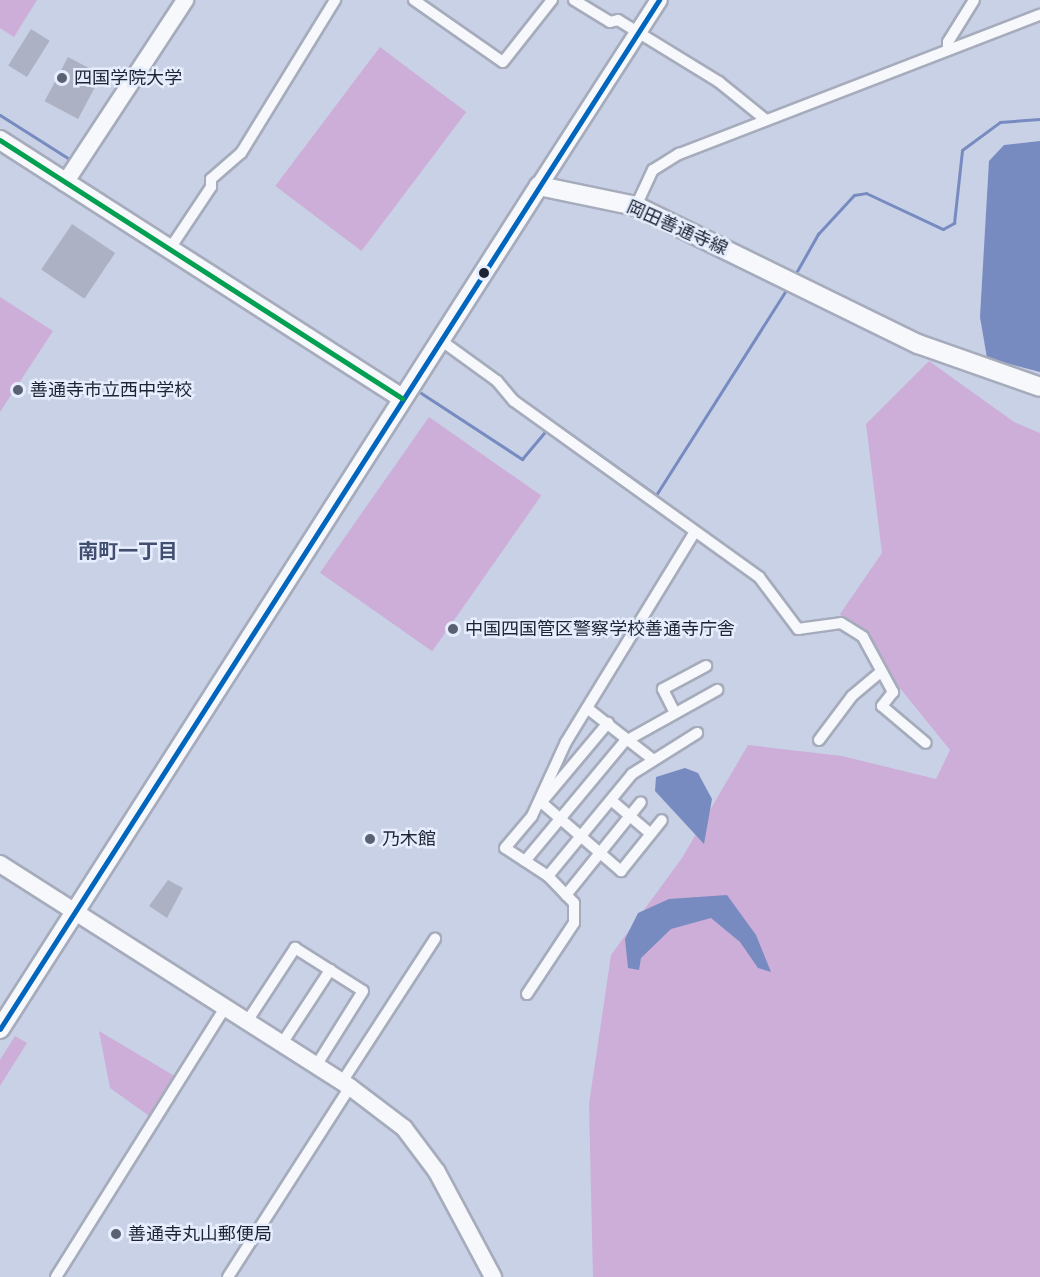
<!DOCTYPE html>
<html>
<head>
<meta charset="utf-8">
<style>
	body { margin:0 }
	#map { position:relative; width:1040px; height:1277px; overflow:hidden; background:#c9d1e6; font-family:Arial,"Noto Sans JP",sans-serif }
	div>[style] { position:absolute }
	.green>* { inset:0; background:#ccaed8; transform-origin:0 0 }
	.water>* { inset:0; background:#778bc1 }
	.stream>* { height:3px; margin:-1.5px; padding:0 1.5px; transform-origin:1.5px; border-radius:1.5px; background:#778bc1 }
	.building>* { inset:0; background:#acb2c3; transform-origin:0 0 }
	.roads { filter:drop-shadow(2px 0 #a6acbc) drop-shadow(-2px 0 #a6acbc) drop-shadow(0 2px #a6acbc) drop-shadow(0 -2px #a6acbc) }
	.street>* { height:10px; margin:-5px; padding:0 5px; transform-origin:5px; border-radius:5px; background:#f7f8fb }
	.secondary>* { height:16px; margin:-8px; padding:0 8px; transform-origin:8px; border-radius:8px; background:#f7f8fb }
	.primary>* { height:18px; margin:-9px; padding:0 9px; transform-origin:9px; border-radius:9px; background:#f7f8fb }
	.bus-1>* { height:4.5px; margin:-2.25px; padding:0 2.25px; transform-origin:2.25px; border-radius:2.25px; background:#0065bd }
	.bus-2>* { height:4.5px; margin:-2.25px; padding:0 2.25px; transform-origin:2.25px; border-radius:2.25px; background:#02a050 }
	.dots>* { width:16px; height:16px; translate:-50% -50%; box-sizing:border-box; border:3px solid #e6edfd; border-radius:50% }
	span { translate:-50% -50%; white-space:nowrap; text-align:center; line-height:1.15; -webkit-text-stroke:5px #e6edfd; paint-order:stroke }
	.poi-label { font-size:18px; color:#1e2433 }
	.left { translate:0 -50%; text-align:left }
	.street-label { font-size:18px; color:#1e2433 }
	.neighbourhood-label { font-size:20px; color:#414e6f; font-weight:700 }
</style>
</head>
<body>
<div id="map">
	<div class="green">
		<div style="clip-path:polygon(0 0,37px 0,14px 37px,0 28px)"></div>
		<div style="left:380px;top:47px;width:108px;height:174px;rotate:37deg"></div>
		<div style="clip-path:polygon(0 297px,53px 331px,0 412px)"></div>
		<div style="clip-path:polygon(929px 361px,1014px 422px,1040px 433px,1040px 1277px,593px 1277px,589px 1104px,611px 955px,682px 858px,748px 745px,842px 756px,936px 779px,950px 750px,840px 614px,882px 553px,866px 424px)"></div>
		<div style="left:429px;top:417px;width:137px;height:190px;rotate:35deg"></div>
		<div style="clip-path:polygon(99px 1031px,178px 1078px,152px 1118px,110px 1088px)"></div>
		<div style="clip-path:polygon(15px 1036px,27px 1043px,0 1086px,0 1060px)"></div>
	</div>
	<div class="water">
		<div style="clip-path:polygon(1040px 141px,1040px 372px,987px 358px,980px 317px,989px 161px,1004px 145px)"></div>
		<div style="clip-path:polygon(685px 768px,698px 773px,712px 799px,704px 844px,655px 791px,656px 777px)"></div>
		<div style="clip-path:polygon(727px 895px,756px 935px,771px 972px,758px 968px,740px 942px,711px 918px,671px 929px,641px 958px,639px 970px,628px 968px,625px 939px,638px 913px,669px 899px)"></div>
	</div>
	<div class="stream">
		<div style="left:0;top:115px;width:84px;rotate:32.4deg"></div>
		<div style="left:797px;top:271px;width:43px;rotate:-60.4deg"></div>
		<div style="left:818px;top:234px;width:53px;rotate:-47.3deg"></div>
		<div style="left:854px;top:195px;width:12px;rotate:-9deg"></div>
		<div style="left:866px;top:193px;width:85px;rotate:25.1deg"></div>
		<div style="left:943px;top:229px;width:13px;rotate:-29deg"></div>
		<div style="left:954px;top:223px;width:73px;rotate:-83.7deg"></div>
		<div style="left:962px;top:150px;width:47px;rotate:-36.4deg"></div>
		<div style="left:1000px;top:122px;width:40px;rotate:-4.3deg"></div>
		<div style="left:421px;top:393px;width:121px;rotate:33.2deg"></div>
		<div style="left:522px;top:459px;width:35px;rotate:-50deg"></div>
		<div style="left:559px;top:426px;width:119px;rotate:35.4deg"></div>
		<div style="left:656px;top:495px;width:241px;rotate:-57.6deg"></div>
	</div>
	<div class="building">
		<div style="left:31px;top:29px;width:22px;height:43px;rotate:32deg"></div>
		<div style="left:68px;top:57px;width:38px;height:50px;rotate:28deg"></div>
		<div style="left:72px;top:224px;width:52px;height:55px;rotate:34deg"></div>
		<div style="clip-path:polygon(168px 880px,183px 888px,167px 918px,149px 906px)"></div>
	</div>
	<div class="roads">
		<div class="street">
			<div style="left:414px;top:0;width:108px;rotate:34.9deg"></div>
			<div style="left:503px;top:62px;width:79px;rotate:-51.7deg"></div>
			<div style="left:574px;top:0;width:42px;rotate:31.4deg"></div>
			<div style="left:610px;top:22px;width:8px;rotate:-14deg"></div>
			<div style="left:618px;top:20px;width:119px;rotate:31.5deg"></div>
			<div style="left:719px;top:82px;width:60px;rotate:39deg"></div>
			<div style="left:948px;top:50px;width:8px;rotate:-90deg"></div>
			<div style="left:948px;top:42px;width:49px;rotate:-58.2deg"></div>
			<div style="left:636px;top:206px;width:40px;rotate:-65deg"></div>
			<div style="left:653px;top:170px;width:31px;rotate:-32deg"></div>
			<div style="left:679px;top:154px;width:387px;rotate:-21.1deg"></div>
			<div style="left:169px;top:250px;width:76px;rotate:-56.3deg"></div>
			<div style="left:211px;top:187px;width:8px;rotate:-90deg"></div>
			<div style="left:211px;top:179px;width:40px;rotate:-41deg"></div>
			<div style="left:241px;top:153px;width:180px;rotate:-58.4deg"></div>
			<div style="left:439px;top:339px;width:72px;rotate:35.9deg"></div>
			<div style="left:497px;top:381px;width:26px;rotate:50deg"></div>
			<div style="left:514px;top:401px;width:302px;rotate:35.7deg"></div>
			<div style="left:759px;top:577px;width:65px;rotate:53.1deg"></div>
			<div style="left:798px;top:629px;width:43px;rotate:-7.9deg"></div>
			<div style="left:841px;top:623px;width:26px;rotate:32deg"></div>
			<div style="left:863px;top:637px;width:63px;rotate:61.4deg"></div>
			<div style="left:893px;top:692px;width:18px;rotate:128deg"></div>
			<div style="left:882px;top:706px;width:57px;rotate:40.1deg"></div>
			<div style="left:587px;top:708px;width:81px;rotate:38deg"></div>
			<div style="left:675px;top:713px;width:27px;rotate:-117deg"></div>
			<div style="left:663px;top:689px;width:49px;rotate:-28.1deg"></div>
			<div style="left:819px;top:740px;width:55px;rotate:-53.1deg"></div>
			<div style="left:852px;top:696px;width:35px;rotate:-40deg"></div>
			<div style="left:611px;top:800px;width:52px;rotate:40.4deg"></div>
			<div style="left:541px;top:802px;width:106px;rotate:40.8deg"></div>
			<div style="left:621px;top:871px;width:65px;rotate:-51.2deg"></div>
			<div style="left:540px;top:804px;width:106px;rotate:-50deg"></div>
			<div style="left:525px;top:861px;width:155px;rotate:-50.2deg"></div>
			<div style="left:624px;top:742px;width:107px;rotate:-29.2deg"></div>
			<div style="left:548px;top:876px;width:132px;rotate:-50.5deg"></div>
			<div style="left:632px;top:774px;width:77px;rotate:-32.2deg"></div>
			<div style="left:566px;top:895px;width:119px;rotate:-51.1deg"></div>
			<div style="left:527px;top:994px;width:85px;rotate:-56.5deg"></div>
			<div style="left:574px;top:923px;width:20px;rotate:-90deg"></div>
			<div style="left:574px;top:903px;width:37px;rotate:-134deg"></div>
			<div style="left:548px;top:876px;width:51px;rotate:-146.9deg"></div>
			<div style="left:505px;top:848px;width:42px;rotate:-49.8deg"></div>
			<div style="left:532px;top:816px;width:81px;rotate:-65.3deg"></div>
			<div style="left:566px;top:742px;width:245px;rotate:-58.5deg"></div>
			<div style="left:246px;top:1023px;width:90px;rotate:-56.8deg"></div>
			<div style="left:295px;top:948px;width:80px;rotate:32.3deg"></div>
			<div style="left:363px;top:991px;width:89px;rotate:122.1deg"></div>
			<div style="left:281px;top:1045px;width:90px;rotate:-56.8deg"></div>
			<div style="left:342px;top:1082px;width:171px;rotate:-57deg"></div>
			<div style="left:56px;top:1277px;width:316px;rotate:-57.9deg"></div>
			<div style="left:228px;top:1277px;width:226px;rotate:-57.3deg"></div>
		</div>
		<div class="secondary">
			<div style="left:65px;top:183px;width:219px;rotate:-56.7deg"></div>
			<div style="left:539px;top:186px;width:221px;rotate:-57.2deg"></div>
			<div style="left:0;top:864px;width:415px;rotate:32.5deg"></div>
			<div style="left:350px;top:1087px;width:68px;rotate:37.2deg"></div>
			<div style="left:404px;top:1128px;width:55px;rotate:53.1deg"></div>
			<div style="left:437px;top:1172px;width:119px;rotate:61.9deg"></div>
		</div>
		<div class="primary">
			<div style="left:0;top:140px;width:478px;rotate:32.7deg"></div>
			<div style="left:0;top:1029px;width:1001px;rotate:-57.41deg"></div>
			<div style="left:539px;top:186px;width:99px;rotate:11.7deg"></div>
			<div style="left:636px;top:206px;width:314px;rotate:26.1deg"></div>
			<div style="left:918px;top:344px;width:129px;rotate:19.4deg"></div>
		</div>
	</div>
	<div class="bus-1">
		<div style="left:0;top:1029px;width:1222px;rotate:-57.36deg"></div>
	</div>
	<div class="bus-2">
		<div style="left:0;top:140px;width:478px;rotate:32.7deg"></div>
	</div>
	<div class="dots">
		<div style="left:62px;top:78px;background:#5a6172"></div>
		<div style="left:484px;top:273px;background:#1e2433"></div>
		<div style="left:18px;top:390px;background:#5a6172"></div>
		<div style="left:453px;top:629px;background:#5a6172"></div>
		<div style="left:370px;top:839px;background:#5a6172"></div>
		<div style="left:116px;top:1234px;background:#5a6172"></div>
	</div>
	<div class="poi-label">
		<span class="left" style="left:74px;top:78px">四国学院大学</span>
		<span class="left" style="left:30px;top:390px">善通寺市立西中学校</span>
		<span class="left" style="left:465px;top:629px">中国四国管区警察学校善通寺庁舎</span>
		<span class="left" style="left:382px;top:839px">乃木館</span>
		<span class="left" style="left:128px;top:1234px">善通寺丸山郵便局</span>
	</div>
	<div class="street-label">
		<span style="left:677px;top:228px;rotate:24deg">岡田善通寺線</span>
	</div>
	<div class="neighbourhood-label">
		<span style="left:128px;top:551px">南町一丁目</span>
	</div>
</div>
</body>
</html>
